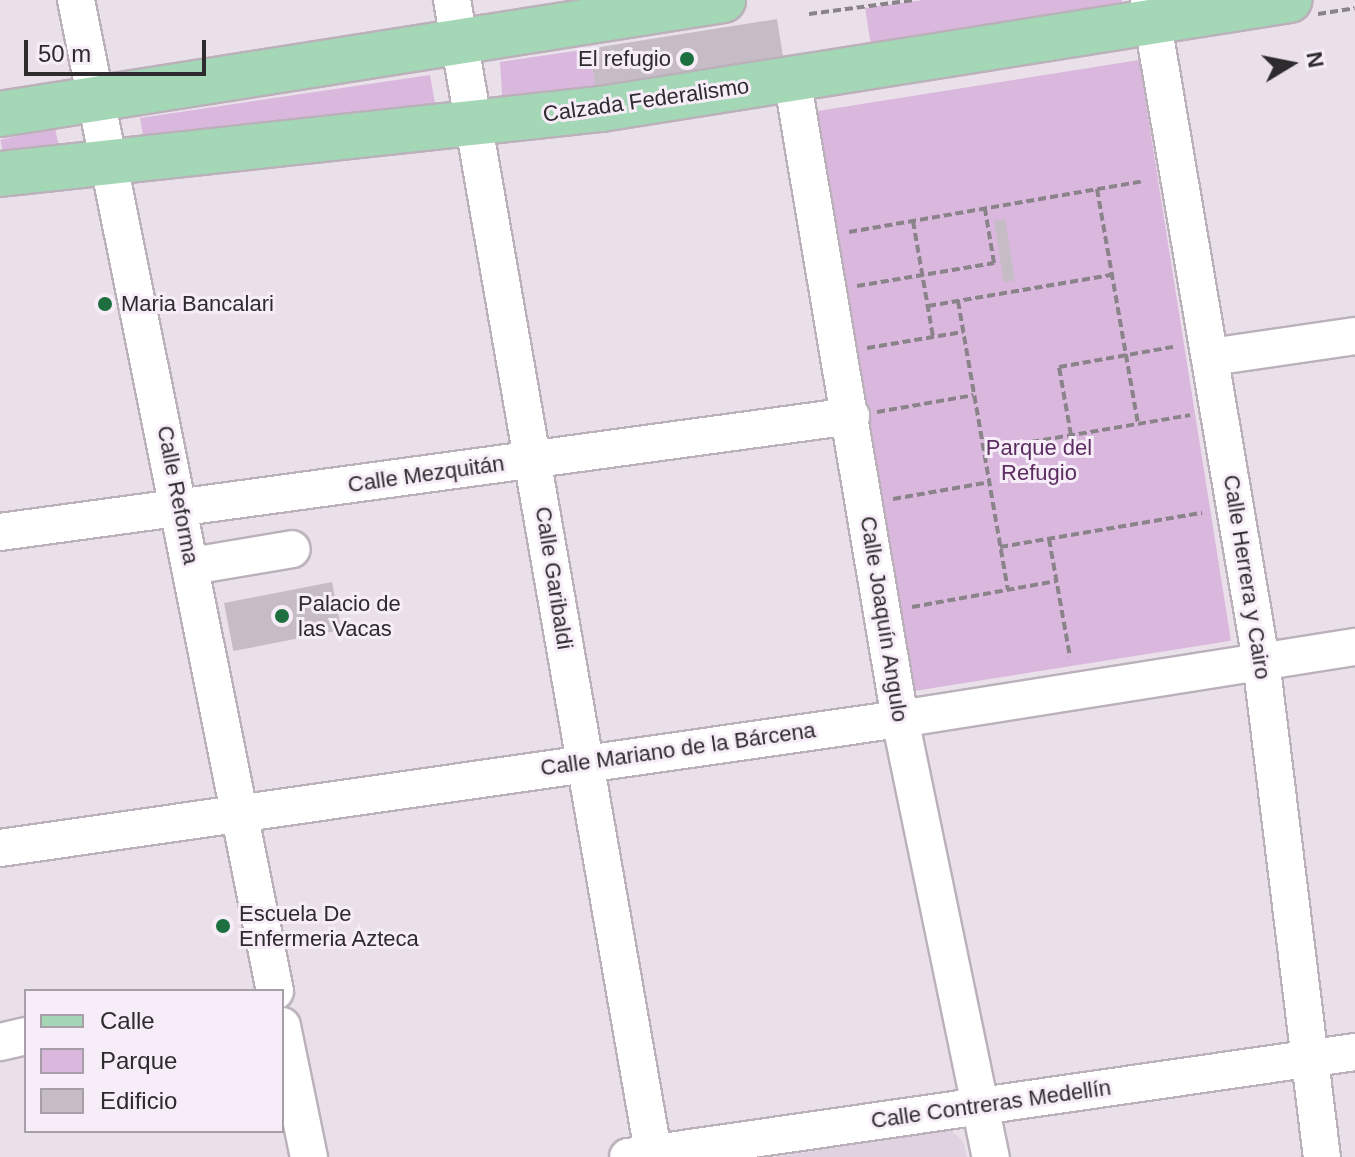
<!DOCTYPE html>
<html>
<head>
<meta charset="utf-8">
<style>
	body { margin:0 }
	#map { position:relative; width:1355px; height:1157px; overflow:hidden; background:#eae0ea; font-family:Arial,sans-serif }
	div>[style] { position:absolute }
	.built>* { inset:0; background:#e0d2e1 }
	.green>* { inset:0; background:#dab7dd; transform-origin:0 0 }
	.building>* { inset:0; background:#c6bcc6; transform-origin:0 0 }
	.path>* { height:4px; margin-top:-2px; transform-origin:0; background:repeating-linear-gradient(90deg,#8a838a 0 8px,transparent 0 12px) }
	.roads { filter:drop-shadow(2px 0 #bab1bb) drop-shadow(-2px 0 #bab1bb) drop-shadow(0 2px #bab1bb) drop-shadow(0 -2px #bab1bb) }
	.minor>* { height:36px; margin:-18px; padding:0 18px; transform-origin:18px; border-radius:18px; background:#fff }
	.major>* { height:44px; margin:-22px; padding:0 22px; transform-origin:22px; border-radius:22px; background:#a4d7b5 }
	.dots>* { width:22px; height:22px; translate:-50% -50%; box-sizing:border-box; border:4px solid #f7edf8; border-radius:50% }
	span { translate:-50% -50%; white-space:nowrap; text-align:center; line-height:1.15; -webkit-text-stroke:6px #f7edf8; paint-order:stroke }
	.poi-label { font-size:22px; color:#2e2b2e }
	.right { translate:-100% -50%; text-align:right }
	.left { translate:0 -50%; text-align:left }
	.street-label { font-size:22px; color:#2e2b2e }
	.park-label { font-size:22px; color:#5b2d60 }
	.legend { position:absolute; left:24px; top:989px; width:260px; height:144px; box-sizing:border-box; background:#f7edf8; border:2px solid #a79fa7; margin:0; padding:10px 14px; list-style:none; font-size:24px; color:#2e2b2e }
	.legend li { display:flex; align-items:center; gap:16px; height:40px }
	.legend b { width:40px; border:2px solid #a79fa7 }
	.north { position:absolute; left:1251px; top:24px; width:80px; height:80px; -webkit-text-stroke:6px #f7edf8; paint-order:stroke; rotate:80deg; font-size:22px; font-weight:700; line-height:32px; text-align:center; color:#2e2b2e }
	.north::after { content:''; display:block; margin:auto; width:28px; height:36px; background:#2e2b2e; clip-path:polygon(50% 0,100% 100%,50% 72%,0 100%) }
	.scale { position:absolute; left:24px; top:40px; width:182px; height:36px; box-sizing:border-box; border:4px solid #2e2b2e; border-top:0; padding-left:10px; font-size:24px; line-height:28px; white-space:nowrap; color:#2e2b2e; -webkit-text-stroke:6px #f7edf8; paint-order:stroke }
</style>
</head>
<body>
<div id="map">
	<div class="built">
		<div style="clip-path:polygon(951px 1130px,963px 1141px,967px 1157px,774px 1157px)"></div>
	</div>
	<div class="green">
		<div style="clip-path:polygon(923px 0,1122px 0,1123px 13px,872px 52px,865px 8px)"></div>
		<div style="clip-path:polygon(589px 49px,598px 100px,503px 108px,500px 62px)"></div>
		<div style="left:1139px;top:60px;width:588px;height:327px;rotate:81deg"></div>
		<div style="clip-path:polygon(430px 75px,438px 121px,145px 147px,140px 118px)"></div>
		<div style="left:55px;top:128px;width:30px;height:56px;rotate:78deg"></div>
	</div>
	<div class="building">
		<div style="left:777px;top:19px;width:52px;height:190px;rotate:81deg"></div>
		<div style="left:1005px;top:219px;width:62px;height:11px;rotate:81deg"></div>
		<div style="left:332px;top:582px;width:49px;height:110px;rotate:79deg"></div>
	</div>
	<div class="path">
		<div style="left:809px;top:14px;width:106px;rotate:-7.6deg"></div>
		<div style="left:1318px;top:14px;width:37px;rotate:-9deg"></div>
		<div style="left:1097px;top:189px;width:238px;rotate:80.1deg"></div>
		<div style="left:913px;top:221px;width:118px;rotate:80.2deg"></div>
		<div style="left:849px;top:232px;width:299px;rotate:-9.8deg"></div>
		<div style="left:857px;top:286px;width:139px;rotate:-9.5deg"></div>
		<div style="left:994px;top:263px;width:55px;rotate:-99.5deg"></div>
		<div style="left:958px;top:301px;width:293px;rotate:80.2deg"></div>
		<div style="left:928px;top:306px;width:187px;rotate:-9.6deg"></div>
		<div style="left:867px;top:348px;width:97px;rotate:-9.5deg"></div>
		<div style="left:877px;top:412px;width:98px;rotate:-9.9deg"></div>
		<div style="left:1071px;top:435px;width:69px;rotate:-100deg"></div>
		<div style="left:1059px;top:367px;width:116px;rotate:-10deg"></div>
		<div style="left:984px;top:450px;width:209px;rotate:-9.6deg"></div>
		<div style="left:893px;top:499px;width:97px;rotate:-10deg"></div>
		<div style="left:1049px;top:539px;width:120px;rotate:79.9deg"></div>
		<div style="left:1000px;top:547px;width:205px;rotate:-9.6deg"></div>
		<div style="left:912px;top:607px;width:147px;rotate:-10.2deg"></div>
	</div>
	<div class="roads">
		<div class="minor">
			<div style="left:76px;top:0;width:1011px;rotate:78.65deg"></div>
			<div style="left:452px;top:0;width:1175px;rotate:80.1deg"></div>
			<div style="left:1149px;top:0;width:670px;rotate:80.38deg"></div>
			<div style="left:1261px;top:661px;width:500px;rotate:83deg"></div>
			<div style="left:792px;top:78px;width:650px;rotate:80.44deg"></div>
			<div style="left:900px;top:719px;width:447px;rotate:78.3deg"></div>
			<div style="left:1211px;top:357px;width:146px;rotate:-8.3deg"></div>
			<div style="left:0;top:532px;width:859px;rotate:-7.76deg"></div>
			<div style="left:192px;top:566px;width:101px;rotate:-9.6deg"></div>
			<div style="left:0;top:848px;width:909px;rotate:-8.16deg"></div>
			<div style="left:900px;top:719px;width:461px;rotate:-9deg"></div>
			<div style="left:282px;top:1026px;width:134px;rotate:78.4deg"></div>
			<div style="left:0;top:1042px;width:27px;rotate:-13deg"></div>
			<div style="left:628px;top:1157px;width:735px;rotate:-8.22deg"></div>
		</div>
		<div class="major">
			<div style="left:0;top:114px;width:732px;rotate:-8.96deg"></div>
			<div style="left:0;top:174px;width:605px;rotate:-6.17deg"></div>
			<div style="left:601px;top:109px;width:697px;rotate:-9deg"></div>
		</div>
	</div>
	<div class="dots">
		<div style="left:687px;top:59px;background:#1e6f3f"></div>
		<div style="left:105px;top:304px;background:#1e6f3f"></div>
		<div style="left:282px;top:616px;background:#1e6f3f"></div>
		<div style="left:223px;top:926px;background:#1e6f3f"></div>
	</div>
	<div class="poi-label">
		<span class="right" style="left:671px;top:59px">El refugio</span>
		<span class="left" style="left:121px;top:304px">Maria Bancalari</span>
		<span class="left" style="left:298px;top:616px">Palacio de<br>las Vacas</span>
		<span class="left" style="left:239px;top:926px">Escuela De<br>Enfermeria Azteca</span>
	</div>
	<div class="street-label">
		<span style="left:646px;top:100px;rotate:-8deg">Calzada Federalismo</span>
		<span style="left:426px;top:474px;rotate:-8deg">Calle Mezquitán</span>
		<span style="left:178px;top:495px;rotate:79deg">Calle Reforma</span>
		<span style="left:1247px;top:577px;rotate:81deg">Calle Herrera y Cairo</span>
		<span style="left:554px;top:578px;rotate:81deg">Calle Garibaldi</span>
		<span style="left:884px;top:619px;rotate:81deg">Calle Joaquín Angulo</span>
		<span style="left:678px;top:749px;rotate:-8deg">Calle Mariano de la Bárcena</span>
		<span style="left:991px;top:1104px;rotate:-8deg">Calle Contreras Medellín</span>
	</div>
	<div class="park-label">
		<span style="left:1039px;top:460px">Parque del<br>Refugio</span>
	</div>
	<ul class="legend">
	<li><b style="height:10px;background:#a4d7b5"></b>Calle</li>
	<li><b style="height:22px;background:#dab7dd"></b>Parque</li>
	<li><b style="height:22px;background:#c6bcc6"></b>Edificio</li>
	</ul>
	<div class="north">N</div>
	<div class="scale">50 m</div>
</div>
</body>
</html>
